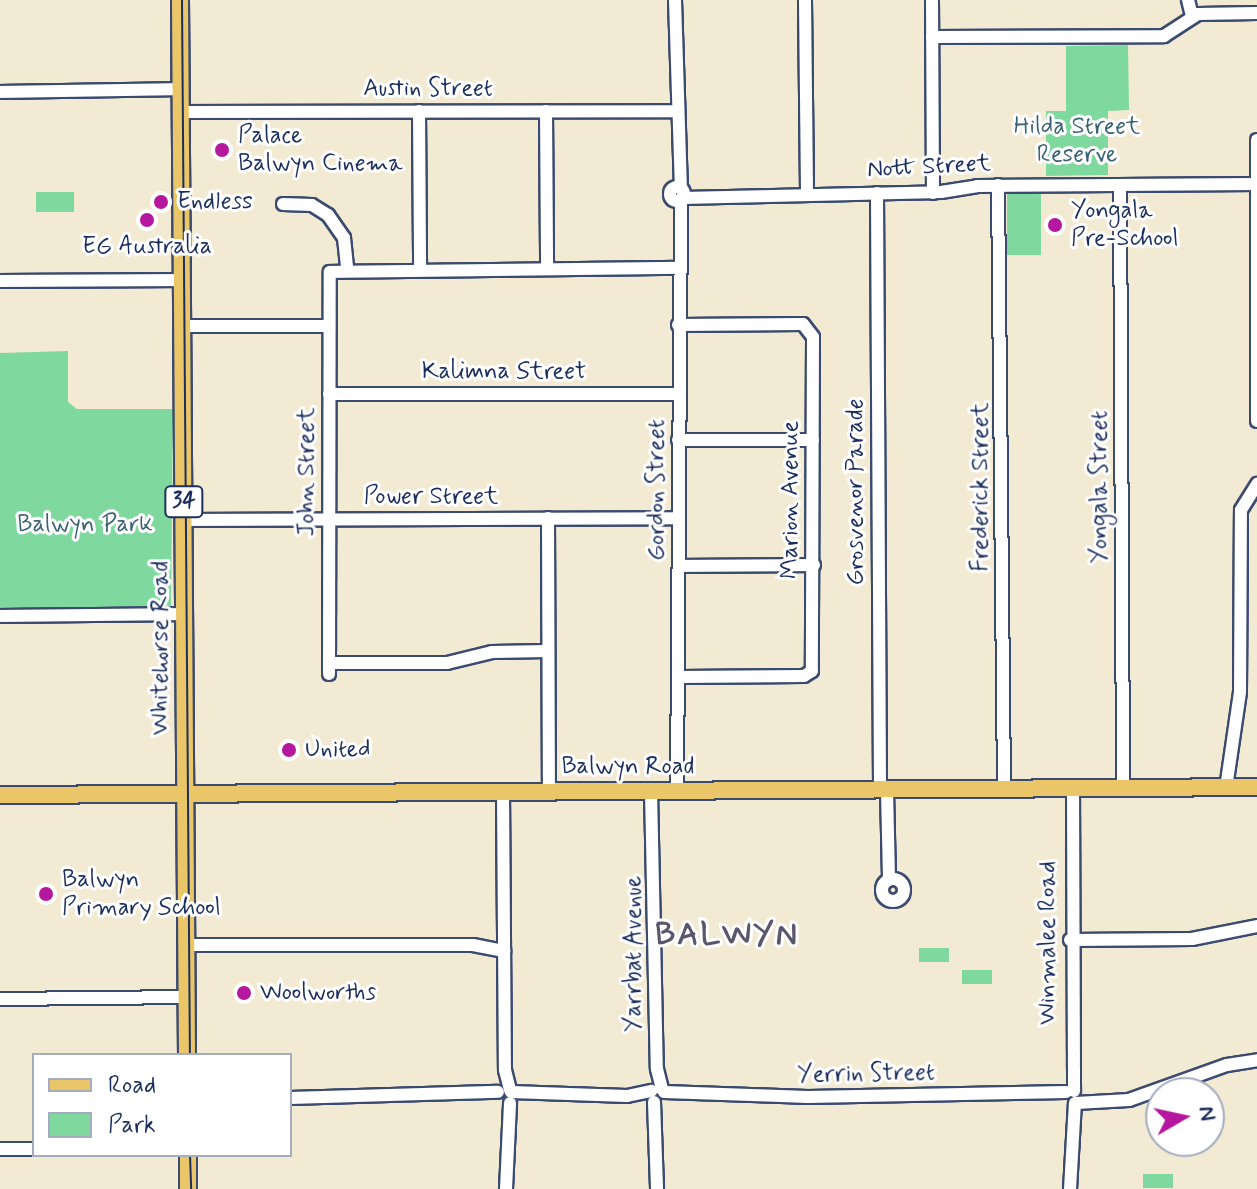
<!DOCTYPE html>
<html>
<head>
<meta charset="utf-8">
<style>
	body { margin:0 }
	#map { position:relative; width:1257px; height:1189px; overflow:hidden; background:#f2ead3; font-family:Mynerve,sans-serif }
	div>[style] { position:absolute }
	.green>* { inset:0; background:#7fd99f; transform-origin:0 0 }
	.roads { filter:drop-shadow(2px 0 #3b4b70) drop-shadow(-2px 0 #3b4b70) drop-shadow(0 2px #3b4b70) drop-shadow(0 -2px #3b4b70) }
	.minor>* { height:12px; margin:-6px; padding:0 6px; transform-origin:6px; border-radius:6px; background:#fff }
	.minor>.ring { margin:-6px; padding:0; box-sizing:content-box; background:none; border:12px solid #fff; border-radius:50% }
	.major>* { height:16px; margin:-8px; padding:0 8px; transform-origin:8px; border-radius:8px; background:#ebc669 }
	.tram>* { height:2px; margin:-1px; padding:0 1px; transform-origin:1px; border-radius:1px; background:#1b2f5e }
	.dots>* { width:22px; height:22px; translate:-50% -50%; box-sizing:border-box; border:4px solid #fff; border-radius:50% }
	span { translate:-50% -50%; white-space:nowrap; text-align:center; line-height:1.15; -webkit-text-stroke:6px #fff; paint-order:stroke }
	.shield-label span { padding:2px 6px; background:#fff; border:2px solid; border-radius:6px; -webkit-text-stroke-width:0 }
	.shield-label { font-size:22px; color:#1b2f5e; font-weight:700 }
	.street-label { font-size:24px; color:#1b2f5e }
	.park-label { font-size:24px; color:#396272 }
	.poi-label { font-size:24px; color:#1b2f5e }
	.left { translate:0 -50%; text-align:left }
	.district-label { font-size:32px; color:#5a576d; font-weight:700; letter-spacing:2px }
	.legend { position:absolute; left:32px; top:1053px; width:260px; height:104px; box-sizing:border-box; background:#fff; border:2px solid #a4acbf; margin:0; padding:10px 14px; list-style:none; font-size:24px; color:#1b2f5e }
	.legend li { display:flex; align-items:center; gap:16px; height:40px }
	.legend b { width:40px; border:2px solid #a4acbf }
	.north { position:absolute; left:1145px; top:1077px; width:80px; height:80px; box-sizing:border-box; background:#fff; border:2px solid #a4acbf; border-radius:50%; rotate:81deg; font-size:22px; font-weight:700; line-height:32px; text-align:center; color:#1b2f5e }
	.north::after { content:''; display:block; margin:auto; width:28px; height:36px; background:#b5179e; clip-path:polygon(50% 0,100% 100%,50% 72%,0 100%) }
</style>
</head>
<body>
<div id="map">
	<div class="green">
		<div style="clip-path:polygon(1128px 45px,1129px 110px,1108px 111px,1108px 175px,1046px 176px,1046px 111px,1066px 111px,1066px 46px)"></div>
		<div style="left:74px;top:192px;width:20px;height:38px;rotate:90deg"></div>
		<div style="left:1007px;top:194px;width:34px;height:61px"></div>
		<div style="clip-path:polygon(68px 351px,68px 402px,77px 409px,173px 409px,171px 611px,0 612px,0 353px)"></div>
		<div style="left:919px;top:948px;width:30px;height:14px"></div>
		<div style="left:962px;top:970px;width:30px;height:14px"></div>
		<div style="left:1143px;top:1174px;width:30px;height:14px"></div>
	</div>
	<div class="roads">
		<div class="minor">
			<div style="left:675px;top:0;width:189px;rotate:88.2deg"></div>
			<div style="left:805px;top:0;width:194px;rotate:89.4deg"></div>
			<div style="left:932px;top:0;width:193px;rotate:89.7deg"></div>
			<div style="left:1188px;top:0;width:16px;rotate:76deg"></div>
			<div style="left:932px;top:37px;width:232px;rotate:-0.2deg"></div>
			<div style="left:1164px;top:36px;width:40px;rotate:-32.9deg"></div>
			<div style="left:1198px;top:14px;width:59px;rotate:-1deg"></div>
			<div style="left:0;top:92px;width:181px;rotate:-0.9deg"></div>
			<div style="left:419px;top:111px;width:158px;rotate:89.6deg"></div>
			<div style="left:546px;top:111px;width:157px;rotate:89.6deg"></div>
			<div style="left:181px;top:112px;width:495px;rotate:-0.1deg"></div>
			<div style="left:1257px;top:140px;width:281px;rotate:90deg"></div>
			<div style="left:998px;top:185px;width:604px;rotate:89.43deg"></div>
			<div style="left:1120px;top:185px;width:603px;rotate:89.71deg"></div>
			<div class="ring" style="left:670px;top:187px;width:2px;height:2px"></div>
			<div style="left:877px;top:193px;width:597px;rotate:89.71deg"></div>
			<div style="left:682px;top:198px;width:259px;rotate:-1.3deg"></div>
			<div style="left:941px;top:192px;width:36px;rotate:-9deg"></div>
			<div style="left:977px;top:186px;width:280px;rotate:-0.4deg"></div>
			<div style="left:283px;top:204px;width:29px;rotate:2deg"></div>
			<div style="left:312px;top:205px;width:19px;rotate:32deg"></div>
			<div style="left:328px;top:215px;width:28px;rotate:55deg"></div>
			<div style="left:344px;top:238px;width:30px;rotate:84deg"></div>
			<div style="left:0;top:281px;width:182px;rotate:-0.3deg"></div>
			<div style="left:678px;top:325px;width:125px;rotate:-0.5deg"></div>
			<div style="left:803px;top:324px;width:16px;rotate:52deg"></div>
			<div style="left:813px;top:337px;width:334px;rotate:90.2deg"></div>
			<div style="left:812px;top:671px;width:9px;rotate:148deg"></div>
			<div style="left:804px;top:676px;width:124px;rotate:179.5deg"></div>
			<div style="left:182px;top:326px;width:146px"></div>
			<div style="left:329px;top:394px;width:349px"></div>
			<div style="left:678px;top:440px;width:135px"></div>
			<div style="left:548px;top:518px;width:273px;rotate:89.8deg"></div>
			<div style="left:184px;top:520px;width:495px;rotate:-0.2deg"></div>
			<div style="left:679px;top:566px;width:135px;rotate:-0.4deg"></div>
			<div style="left:0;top:616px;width:184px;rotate:-0.6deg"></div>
			<div style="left:329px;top:663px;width:118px"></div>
			<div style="left:447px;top:663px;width:46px;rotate:-13.7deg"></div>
			<div style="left:492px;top:652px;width:56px;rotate:-1deg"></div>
			<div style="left:329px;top:674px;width:402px;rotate:-89.9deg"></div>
			<div style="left:330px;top:272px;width:347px;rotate:-0.7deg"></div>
			<div style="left:1226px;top:788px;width:97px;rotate:-81.7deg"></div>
			<div style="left:1240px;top:692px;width:182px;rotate:-89.7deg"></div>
			<div style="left:1241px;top:510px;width:31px;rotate:-58deg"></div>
			<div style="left:1073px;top:789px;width:302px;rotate:89.8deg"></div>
			<div style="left:887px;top:790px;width:90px;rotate:88.7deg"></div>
			<div style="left:651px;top:791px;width:278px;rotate:88.8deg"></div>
			<div style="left:657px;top:1069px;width:21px;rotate:76deg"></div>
			<div style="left:677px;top:791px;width:592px;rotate:-89.61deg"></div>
			<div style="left:503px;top:792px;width:278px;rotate:89.6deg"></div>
			<div style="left:505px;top:1070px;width:21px;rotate:76deg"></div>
			<div class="ring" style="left:882px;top:879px;width:10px;height:10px"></div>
			<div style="left:1070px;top:940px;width:122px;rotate:-0.5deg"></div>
			<div style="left:1192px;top:939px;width:66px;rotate:-11.3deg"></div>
			<div style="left:187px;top:945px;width:286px"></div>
			<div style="left:473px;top:945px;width:32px;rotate:11deg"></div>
			<div style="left:0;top:999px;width:187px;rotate:-0.6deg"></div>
			<div style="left:511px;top:1092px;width:116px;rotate:2deg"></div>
			<div style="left:627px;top:1096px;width:25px;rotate:-12deg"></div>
			<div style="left:664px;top:1092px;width:144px;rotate:2deg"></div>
			<div style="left:808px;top:1097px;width:258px;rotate:-1.1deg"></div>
			<div style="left:290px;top:1098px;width:208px;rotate:-1.7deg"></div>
			<div style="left:654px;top:1102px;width:87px;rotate:88deg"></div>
			<div style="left:1076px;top:1103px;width:53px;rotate:-3.2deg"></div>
			<div style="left:1129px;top:1100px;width:104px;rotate:-19.7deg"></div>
			<div style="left:1227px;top:1065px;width:30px;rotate:-9deg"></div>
			<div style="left:0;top:1149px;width:34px"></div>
			<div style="left:506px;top:1189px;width:86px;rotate:-87.3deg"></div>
			<div style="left:1070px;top:1189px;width:86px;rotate:-86.7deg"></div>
		</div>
		<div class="major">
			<div style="left:180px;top:0;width:1055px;rotate:89.62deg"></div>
			<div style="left:0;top:795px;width:1257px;rotate:-0.36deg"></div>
			<div style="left:188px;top:1155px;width:34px;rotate:90deg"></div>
		</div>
	</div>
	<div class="tram">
		<div style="left:182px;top:0;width:1055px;rotate:89.57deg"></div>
		<div style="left:190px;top:1155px;width:34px;rotate:88deg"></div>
	</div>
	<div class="dots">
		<div style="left:222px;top:150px;background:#b5179e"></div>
		<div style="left:161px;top:202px;background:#b5179e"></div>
		<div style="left:147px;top:220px;background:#b5179e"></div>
		<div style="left:1055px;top:225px;background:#b5179e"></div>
		<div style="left:289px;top:750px;background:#b5179e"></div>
		<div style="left:46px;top:894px;background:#b5179e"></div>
		<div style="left:244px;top:993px;background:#b5179e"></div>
	</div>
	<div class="shield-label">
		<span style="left:184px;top:502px">34</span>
	</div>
	<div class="street-label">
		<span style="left:428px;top:89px">Austin Street</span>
		<span style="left:929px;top:167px;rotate:-3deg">Nott Street</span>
		<span style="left:504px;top:372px">Kalimna Street</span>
		<span style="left:307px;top:472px;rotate:-90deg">John Street</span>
		<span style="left:981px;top:487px;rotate:-90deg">Frederick Street</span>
		<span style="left:1100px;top:487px;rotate:-90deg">Yongala Street</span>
		<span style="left:657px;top:490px;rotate:-90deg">Gordon Street</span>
		<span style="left:856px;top:492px;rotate:-90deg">Grosvenor Parade</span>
		<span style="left:431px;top:497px">Power Street</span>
		<span style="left:791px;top:500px;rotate:-90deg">Marion Avenue</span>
		<span style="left:161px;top:648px;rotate:-90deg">Whitehorse Road</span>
		<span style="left:628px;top:767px">Balwyn Road</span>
		<span style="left:1048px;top:943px;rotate:-90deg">Winmalee Road</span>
		<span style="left:634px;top:954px;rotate:-90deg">Yarrbat Avenue</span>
		<span style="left:866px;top:1074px;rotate:-1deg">Yerrin Street</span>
	</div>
	<div class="park-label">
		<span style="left:1077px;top:141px">Hilda Street<br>Reserve</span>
		<span style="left:85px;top:525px">Balwyn Park</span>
	</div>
	<div class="poi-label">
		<span class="left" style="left:238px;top:150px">Palace<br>Balwyn Cinema</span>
		<span class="left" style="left:177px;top:202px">Endless</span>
		<span class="left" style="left:1071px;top:225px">Yongala<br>Pre-School</span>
		<span style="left:147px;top:247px">EG Australia</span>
		<span class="left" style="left:305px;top:750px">United</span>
		<span class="left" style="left:62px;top:894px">Balwyn<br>Primary School</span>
		<span class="left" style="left:260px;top:993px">Woolworths</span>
	</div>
	<div class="district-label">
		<span style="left:727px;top:935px">BALWYN</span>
	</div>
	<ul class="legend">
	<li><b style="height:10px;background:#ebc669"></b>Road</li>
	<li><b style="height:22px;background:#7fd99f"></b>Park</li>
	</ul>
	<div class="north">N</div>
</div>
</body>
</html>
